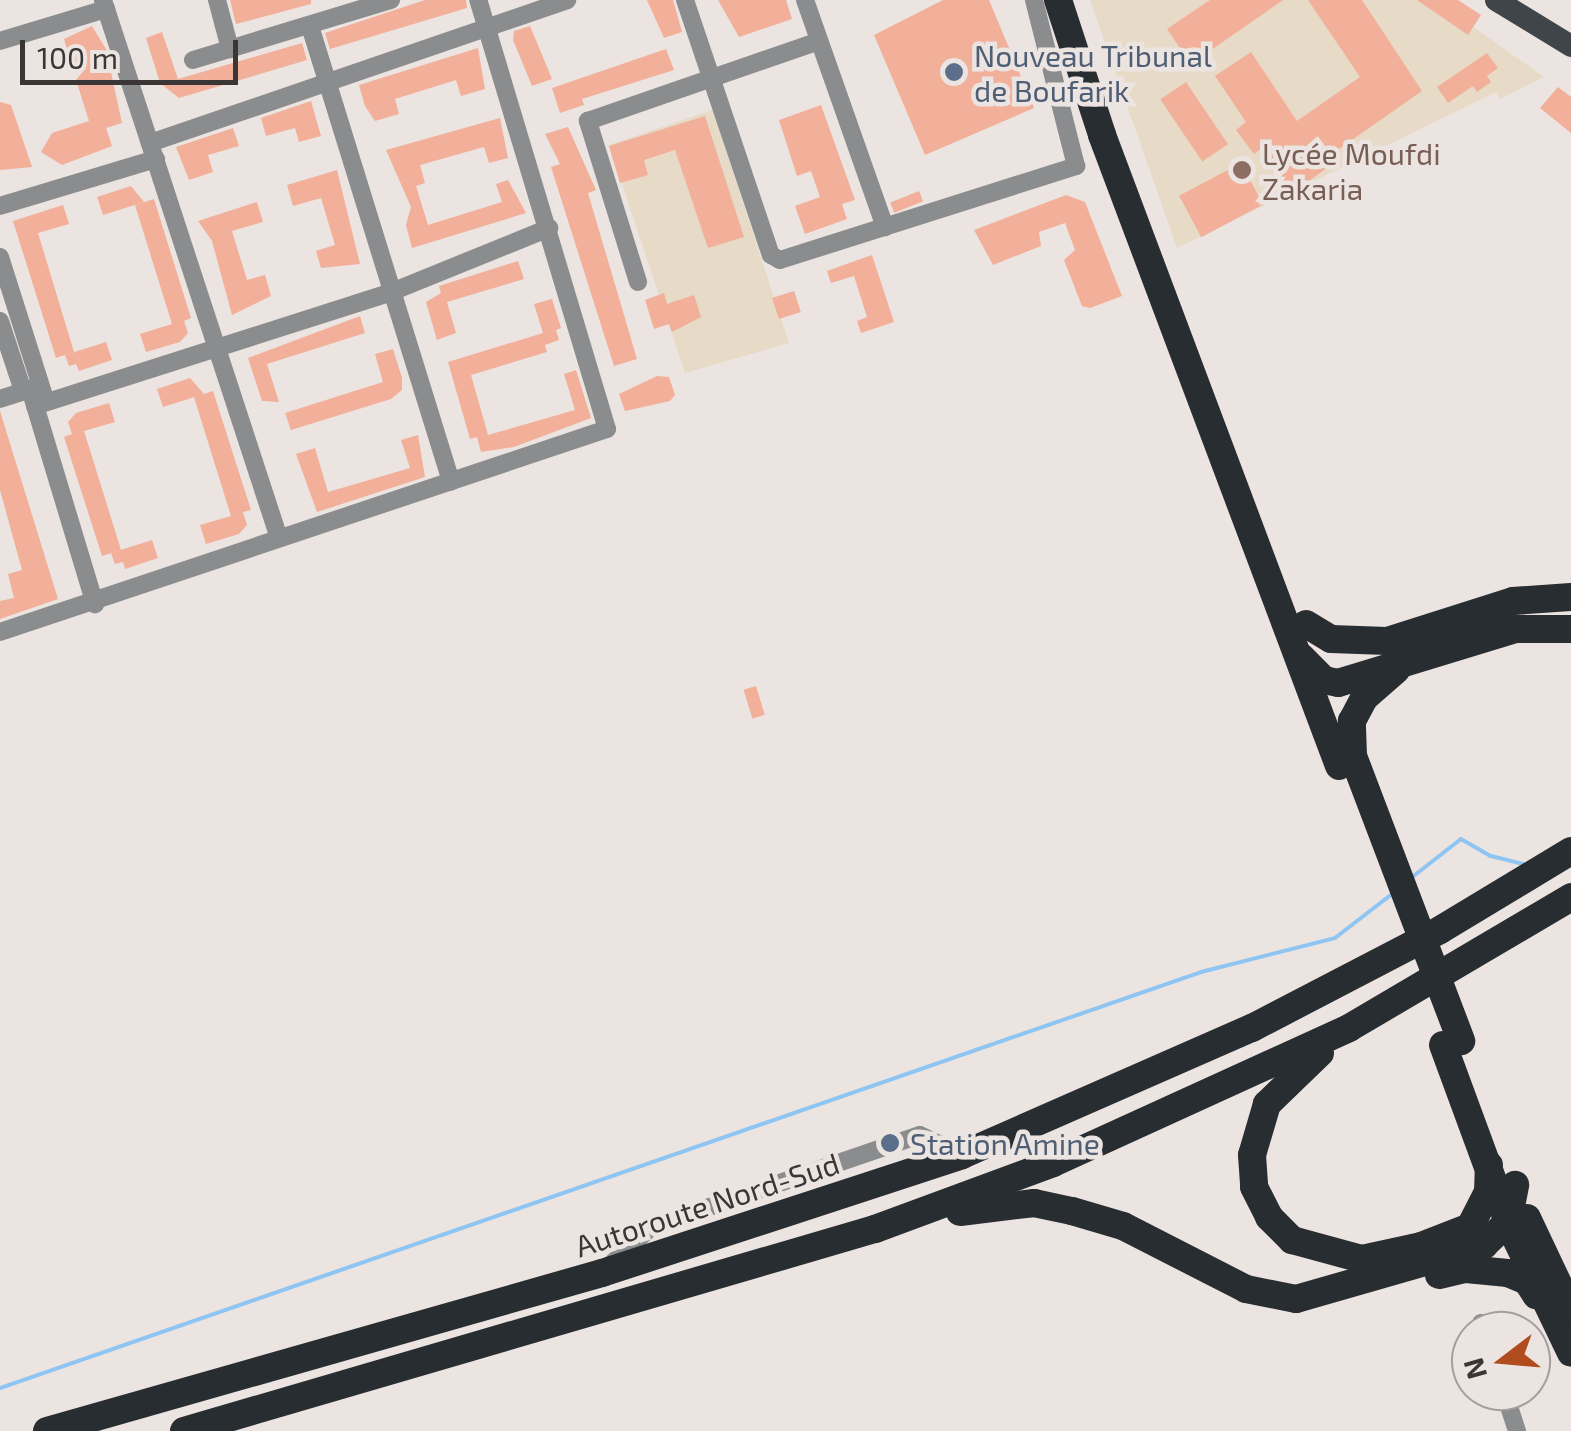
<!DOCTYPE html>
<html>
<head>
<meta charset="utf-8">
<style>
	body { margin:0 }
	#map { position:relative; width:1571px; height:1431px; overflow:hidden; background:#ece4e0; font-family:"Exo 2",sans-serif }
	div>[style] { position:absolute }
	.education>* { inset:0; background:#e7dac6 }
	.stream>* { height:4px; margin:-2px; padding:0 2px; transform-origin:2px; border-radius:2px; background:#8fc5f2 }
	.building>* { inset:0; background:#f2af99; transform-origin:0 0 }
	.minor>* { height:18px; margin:-9px; padding:0 9px; transform-origin:9px; border-radius:9px; background:#8a8c8e }
	.major>* { height:22px; margin:-11px; padding:0 11px; transform-origin:11px; border-radius:11px; background:#404549 }
	.highway>* { height:28px; margin:-14px; padding:0 14px; transform-origin:14px; border-radius:14px; background:#282d31 }
	.highway-bridge>* { height:28px; margin:-14px; padding:0 14px; transform-origin:14px; border-radius:14px; background:#282d31 }
	.dots>* { width:28px; height:28px; translate:-50% -50%; box-sizing:border-box; border:5px solid #ece4e0; border-radius:50% }
	span { translate:-50% -50%; white-space:nowrap; text-align:center; line-height:1.15; -webkit-text-stroke:9px #ece4e0; paint-order:stroke }
	.service-label { font-size:30px; color:#4e5e75 }
	.left { translate:0 -50%; text-align:left }
	.education-label { font-size:30px; color:#785e54 }
	.street-label { font-size:30px; color:#393635 }
	.north { position:absolute; left:1451px; top:1311px; width:100px; height:100px; box-sizing:border-box; background:#ece4e0; border:2px solid #a49e9c; border-radius:50%; rotate:254deg; font-size:28px; font-weight:700; line-height:40px; text-align:center; color:#393635 }
	.north::after { content:''; display:block; margin:auto; width:35px; height:45px; background:#b14c1f; clip-path:polygon(50% 0,100% 100%,50% 72%,0 100%) }
	.scale { position:absolute; left:20px; top:40px; width:218px; height:45px; box-sizing:border-box; border:5px solid #393635; border-top:0; padding-left:12px; font-size:30px; line-height:35px; white-space:nowrap; color:#393635; -webkit-text-stroke:8px #ece4e0; paint-order:stroke }
</style>
</head>
<body>
<div id="map">
	<div class="education">
		<div style="clip-path:polygon(1090px 0,1435px 0,1544px 77px,1500px 99px,1496px 92px,1177px 248px)"></div>
		<div style="clip-path:polygon(718px 108px,720px 133px,789px 343px,685px 373px,609px 145px)"></div>
	</div>
	<div class="stream">
		<div style="left:1411px;top:878px;width:63px;rotate:-38deg"></div>
		<div style="left:1461px;top:839px;width:34px;rotate:30deg"></div>
		<div style="left:1491px;top:856px;width:37px;rotate:14deg"></div>
		<div style="left:0;top:1388px;width:1271px;rotate:-19.1deg"></div>
		<div style="left:1201px;top:972px;width:138px;rotate:-14.2deg"></div>
		<div style="left:1335px;top:938px;width:72px;rotate:-37.7deg"></div>
	</div>
	<div class="building">
		<div style="clip-path:polygon(230px 0,311px 0,311px 4px,236px 24px)"></div>
		<div style="clip-path:polygon(425px 0,466px 0,467px 8px,330px 49px,325px 33px)"></div>
		<div style="clip-path:polygon(647px 0,673px 0,682px 32px,664px 38px)"></div>
		<div style="clip-path:polygon(718px 0,786px 0,792px 19px,739px 37px)"></div>
		<div style="clip-path:polygon(943px 0,989px 0,1034px 108px,925px 155px,874px 35px)"></div>
		<div style="clip-path:polygon(1210px 0,1283px 0,1191px 64px,1167px 29px)"></div>
		<div style="clip-path:polygon(1308px 0,1362px 0,1422px 91px,1326px 158px,1331px 165px,1292px 193px,1262px 148px,1254px 154px,1236px 130px,1246px 122px,1215px 76px,1251px 52px,1297px 121px,1360px 77px)"></div>
		<div style="clip-path:polygon(1417px 0,1458px 0,1481px 15px,1468px 35px)"></div>
		<div style="clip-path:polygon(92px 26px,106px 49px,122px 123px,106px 128px,112px 146px,62px 165px,41px 152px,52px 133px,89px 121px,76px 80px,86px 68px,71px 64px,64px 39px)"></div>
		<div style="clip-path:polygon(530px 26px,552px 79px,532px 86px,513px 40px,514px 31px)"></div>
		<div style="clip-path:polygon(162px 32px,178px 79px,302px 43px,307px 60px,179px 98px,160px 83px,146px 38px)"></div>
		<div style="clip-path:polygon(478px 48px,485px 89px,461px 96px,456px 80px,395px 99px,399px 114px,375px 121px,365px 106px,359px 85px)"></div>
		<div style="clip-path:polygon(666px 49px,674px 70px,582px 99px,584px 105px,560px 113px,552px 88px)"></div>
		<div style="clip-path:polygon(1487px 53px,1498px 68px,1487px 76px,1491px 82px,1477px 92px,1473px 86px,1448px 103px,1437px 87px)"></div>
		<div style="left:1186px;top:82px;width:75px;height:31px;rotate:56deg"></div>
		<div style="clip-path:polygon(1558px 87px,1571px 97px,1571px 133px,1540px 108px)"></div>
		<div style="clip-path:polygon(311px 101px,321px 136px,299px 142px,295px 128px,266px 136px,261px 118px)"></div>
		<div style="clip-path:polygon(0 102px,11px 105px,32px 167px,0 170px)"></div>
		<div style="clip-path:polygon(821px 105px,855px 200px,842px 204px,847px 219px,805px 234px,795px 206px,820px 197px,811px 171px,797px 176px,779px 120px)"></div>
		<div style="clip-path:polygon(705px 116px,744px 237px,708px 248px,675px 150px,644px 160px,648px 175px,620px 183px,609px 146px)"></div>
		<div style="clip-path:polygon(500px 118px,508px 158px,489px 163px,484px 147px,420px 165px,425px 183px,416px 186px,428px 225px,502px 202px,496px 184px,508px 180px,526px 213px,412px 248px,406px 225px,411px 207px,386px 150px)"></div>
		<div style="clip-path:polygon(568px 127px,596px 190px,588px 193px,637px 359px,614px 366px,551px 167px,560px 164px,545px 134px)"></div>
		<div style="clip-path:polygon(233px 128px,239px 146px,208px 155px,213px 172px,189px 180px,176px 147px)"></div>
		<div style="left:1241px;top:163px;width:47px;height:70px;rotate:62deg"></div>
		<div style="clip-path:polygon(337px 170px,360px 264px,321px 268px,316px 251px,335px 245px,321px 198px,293px 206px,287px 185px)"></div>
		<div style="clip-path:polygon(131px 186px,144px 202px,103px 215px,97px 197px)"></div>
		<div style="left:919px;top:191px;width:11px;height:31px;rotate:68deg"></div>
		<div style="clip-path:polygon(1066px 195px,1085px 202px,1122px 296px,1090px 308px,1082px 306px,1064px 260px,1075px 250px,1065px 223px,1039px 232px,1041px 246px,993px 265px,974px 230px)"></div>
		<div style="clip-path:polygon(154px 199px,191px 318px,184px 321px,188px 333px,180px 342px,146px 352px,140px 334px,172px 324px,135px 205px)"></div>
		<div style="clip-path:polygon(257px 202px,263px 222px,232px 231px,247px 280px,265px 275px,271px 296px,232px 315px,212px 241px,198px 221px)"></div>
		<div style="clip-path:polygon(63px 205px,69px 224px,38px 233px,74px 352px,56px 358px,13px 221px)"></div>
		<div style="clip-path:polygon(872px 255px,894px 322px,861px 333px,857px 321px,867px 317px,854px 276px,831px 283px,827px 271px)"></div>
		<div style="clip-path:polygon(518px 261px,524px 279px,447px 302px,456px 333px,437px 340px,426px 302px,441px 293px,439px 286px)"></div>
		<div style="left:794px;top:291px;width:22px;height:23px;rotate:72deg"></div>
		<div style="clip-path:polygon(664px 293px,667px 304px,694px 295px,701px 317px,672px 332px,669px 324px,654px 329px,645px 300px)"></div>
		<div style="clip-path:polygon(552px 299px,561px 328px,556px 330px,559px 340px,545px 345px,547px 352px,471px 375px,488px 435px,575px 410px,564px 374px,576px 370px,591px 418px,514px 447px,481px 452px,477px 437px,470px 439px,448px 362px,543px 333px,534px 304px)"></div>
		<div style="clip-path:polygon(360px 316px,365px 333px,267px 364px,279px 402px,262px 401px,248px 358px)"></div>
		<div style="clip-path:polygon(106px 342px,112px 360px,79px 371px,76px 364px,69px 366px,65px 355px)"></div>
		<div style="clip-path:polygon(393px 349px,402px 378px,402px 390px,391px 399px,291px 430px,285px 413px,383px 382px,375px 354px)"></div>
		<div style="clip-path:polygon(657px 376px,669px 377px,675px 395px,670px 401px,625px 411px,619px 394px)"></div>
		<div style="clip-path:polygon(190px 378px,204px 394px,163px 407px,157px 389px)"></div>
		<div style="clip-path:polygon(213px 391px,251px 510px,243px 512px,247px 525px,239px 534px,206px 544px,200px 525px,231px 516px,194px 397px)"></div>
		<div style="clip-path:polygon(109px 403px,115px 422px,84px 431px,121px 550px,102px 556px,64px 437px,72px 434px,68px 422px,76px 413px)"></div>
		<div style="clip-path:polygon(0 411px,58px 599px,0 619px,0 601px,14px 598px,8px 574px,22px 570px,0 490px)"></div>
		<div style="clip-path:polygon(418px 435px,425px 477px,317px 512px,296px 454px,315px 448px,328px 492px,410px 468px,401px 440px)"></div>
		<div style="clip-path:polygon(152px 540px,158px 558px,125px 569px,123px 562px,115px 564px,111px 553px)"></div>
		<div style="left:756px;top:686px;width:30px;height:13px;rotate:73deg"></div>
	</div>
	<div class="minor">
		<div style="left:103px;top:0;width:566px;rotate:71.89deg"></div>
		<div style="left:217px;top:0;width:51px;rotate:75.1deg"></div>
		<div style="left:685px;top:0;width:269px;rotate:71.4deg"></div>
		<div style="left:771px;top:255px;width:10px;rotate:29deg"></div>
		<div style="left:780px;top:260px;width:311px;rotate:-17.6deg"></div>
		<div style="left:1076px;top:166px;width:171px;rotate:-104.2deg"></div>
		<div style="left:805px;top:0;width:241px;rotate:70.6deg"></div>
		<div style="left:310px;top:26px;width:477px;rotate:72.8deg"></div>
		<div style="left:0;top:41px;width:111px;rotate:-16.8deg"></div>
		<div style="left:193px;top:60px;width:207px;rotate:-16.9deg"></div>
		<div style="left:150px;top:143px;width:441px;rotate:-18.9deg"></div>
		<div style="left:0;top:206px;width:163px;rotate:-16.8deg"></div>
		<div style="left:0;top:257px;width:152px;rotate:72.4deg"></div>
		<div style="left:638px;top:282px;width:169px;rotate:-107.3deg"></div>
		<div style="left:588px;top:121px;width:244px;rotate:-19.1deg"></div>
		<div style="left:0;top:321px;width:74px;rotate:71.8deg"></div>
		<div style="left:30px;top:389px;width:225px;rotate:73.2deg"></div>
		<div style="left:0;top:399px;width:35px;rotate:-18deg"></div>
		<div style="left:35px;top:406px;width:372px;rotate:-17.7deg"></div>
		<div style="left:389px;top:293px;width:173px;rotate:-22.1deg"></div>
		<div style="left:0;top:632px;width:640px;rotate:-18.49deg"></div>
		<div style="left:607px;top:429px;width:448px;rotate:-106.7deg"></div>
		<div style="left:608px;top:1267px;width:59px;rotate:-42.9deg"></div>
		<div style="left:651px;top:1227px;width:284px;rotate:-18.9deg"></div>
		<div style="left:920px;top:1135px;width:47px;rotate:25.5deg"></div>
		<div style="left:1481px;top:1323px;width:8px;rotate:76deg"></div>
		<div style="left:1504px;top:1391px;width:42px;rotate:72deg"></div>
	</div>
	<div class="major">
		<div style="left:1496px;top:0;width:88px;rotate:31.5deg"></div>
	</div>
	<div class="highway">
		<div style="left:1058px;top:0;width:142px;rotate:71.9deg"></div>
		<div style="left:1102px;top:135px;width:674px;rotate:69.41deg"></div>
		<div style="left:1306px;top:624px;width:29px;rotate:31deg"></div>
		<div style="left:1331px;top:639px;width:56px;rotate:2deg"></div>
		<div style="left:1387px;top:641px;width:132px;rotate:-17.6deg"></div>
		<div style="left:1513px;top:601px;width:58px;rotate:-3.9deg"></div>
		<div style="left:1301px;top:657px;width:33px;rotate:45deg"></div>
		<div style="left:1324px;top:680px;width:14px;rotate:12deg"></div>
		<div style="left:1338px;top:683px;width:186px;rotate:-16.9deg"></div>
		<div style="left:1516px;top:629px;width:55px"></div>
		<div style="left:1353px;top:756px;width:35px;rotate:-92deg"></div>
		<div style="left:1352px;top:721px;width:26px;rotate:-62deg"></div>
		<div style="left:1364px;top:698px;width:43px;rotate:-41.2deg"></div>
		<div style="left:1443px;top:1045px;width:189px;rotate:69.8deg"></div>
		<div style="left:1508px;top:1222px;width:145px;rotate:64.3deg"></div>
		<div style="left:1320px;top:1053px;width:74px;rotate:136.1deg"></div>
		<div style="left:1267px;top:1104px;width:53px;rotate:106.4deg"></div>
		<div style="left:1252px;top:1155px;width:32px;rotate:86deg"></div>
		<div style="left:1254px;top:1187px;width:34px;rotate:63deg"></div>
		<div style="left:1269px;top:1217px;width:33px;rotate:45deg"></div>
		<div style="left:1292px;top:1240px;width:73px;rotate:15.2deg"></div>
		<div style="left:1362px;top:1259px;width:60px;rotate:-12.4deg"></div>
		<div style="left:1421px;top:1246px;width:53px;rotate:-21.2deg"></div>
		<div style="left:1470px;top:1227px;width:39px;rotate:-63deg"></div>
		<div style="left:1488px;top:1192px;width:27px;rotate:-88deg"></div>
		<div style="left:960px;top:1212px;width:75px;rotate:-6.9deg"></div>
		<div style="left:1034px;top:1203px;width:39px;rotate:12deg"></div>
		<div style="left:1072px;top:1211px;width:53px;rotate:16.4deg"></div>
		<div style="left:1123px;top:1226px;width:138px;rotate:27.1deg"></div>
		<div style="left:1246px;top:1289px;width:51px;rotate:11.3deg"></div>
		<div style="left:1296px;top:1299px;width:196px;rotate:-16deg"></div>
		<div style="left:1484px;top:1245px;width:33px;rotate:-44deg"></div>
		<div style="left:1508px;top:1222px;width:38px;rotate:-79deg"></div>
		<div style="left:1527px;top:1218px;width:103px;rotate:64.7deg"></div>
		<div style="left:1439px;top:1275px;width:28px;rotate:-13deg"></div>
		<div style="left:1466px;top:1269px;width:42px;rotate:5.4deg"></div>
		<div style="left:1508px;top:1273px;width:21px;rotate:23deg"></div>
		<div style="left:1527px;top:1281px;width:17px;rotate:57deg"></div>
		<div style="left:47px;top:1431px;width:577px;rotate:-15.89deg"></div>
		<div style="left:602px;top:1273px;width:379px;rotate:-18.1deg"></div>
		<div style="left:962px;top:1155px;width:317px;rotate:-23.7deg"></div>
		<div style="left:1252px;top:1028px;width:212px;rotate:-27.5deg"></div>
		<div style="left:1440px;top:930px;width:153px;rotate:-31.1deg"></div>
		<div style="left:184px;top:1431px;width:720px;rotate:-16.3deg"></div>
		<div style="left:875px;top:1229px;width:190px;rotate:-20.3deg"></div>
		<div style="left:1053px;top:1163px;width:325px;rotate:-24.5deg"></div>
		<div style="left:1349px;top:1028px;width:258px;rotate:-30.5deg"></div>
	</div>
	<div class="highway-bridge">
		<div style="left:1353px;top:756px;width:305px;rotate:69.2deg"></div>
	</div>
	<div class="dots">
		<div style="left:954px;top:72px;background:#5c6f8a"></div>
		<div style="left:1242px;top:170px;background:#8d6e63"></div>
		<div style="left:890px;top:1143px;background:#5c6f8a"></div>
	</div>
	<div class="service-label">
		<span class="left" style="left:974px;top:72px">Nouveau Tribunal<br>de Boufarik</span>
		<span class="left" style="left:910px;top:1143px">Station Amine</span>
	</div>
	<div class="education-label">
		<span class="left" style="left:1262px;top:170px">Lycée Moufdi<br>Zakaria</span>
	</div>
	<div class="street-label">
		<span style="left:707px;top:1204px;rotate:-18deg">Autoroute Nord-Sud</span>
	</div>
	<div class="north">N</div>
	<div class="scale">100 m</div>
</div>
</body>
</html>
